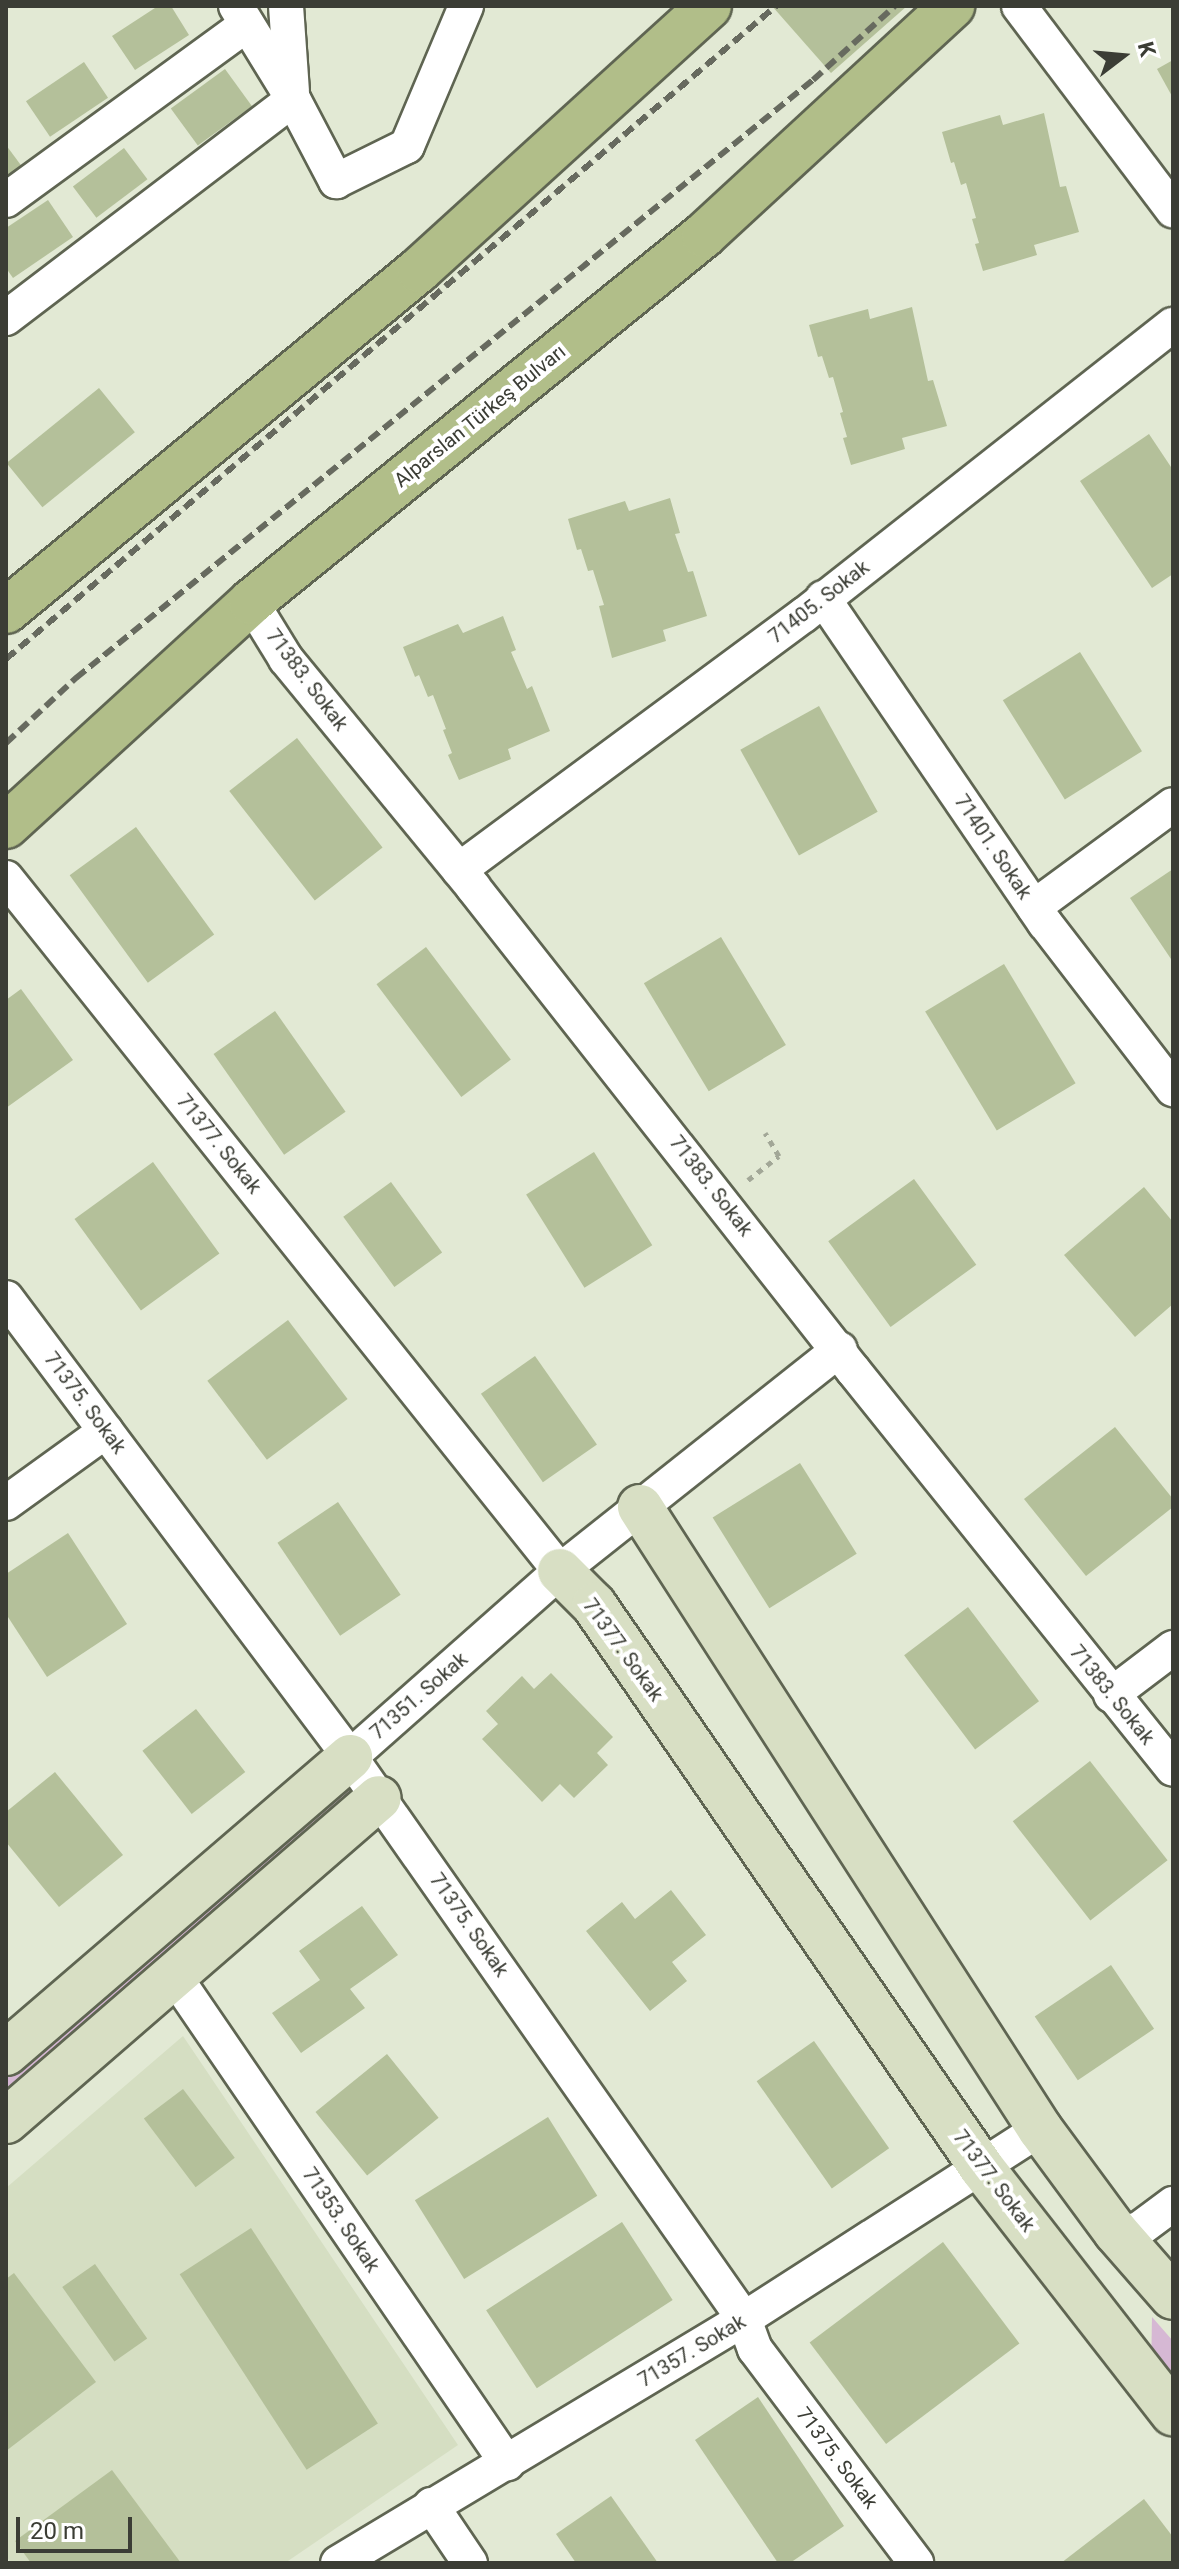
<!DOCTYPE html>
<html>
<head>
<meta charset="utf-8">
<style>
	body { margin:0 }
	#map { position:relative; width:1179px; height:2569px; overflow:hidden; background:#e2e9d4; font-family:Roboto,sans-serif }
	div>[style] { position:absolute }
	.built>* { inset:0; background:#d5dec2 }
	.green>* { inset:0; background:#d6b8d4 }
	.building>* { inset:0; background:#b4c09a; transform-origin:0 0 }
	.path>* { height:5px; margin-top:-2.5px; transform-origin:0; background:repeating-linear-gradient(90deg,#a2a797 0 6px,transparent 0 12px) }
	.roads { filter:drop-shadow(2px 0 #5f6552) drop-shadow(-2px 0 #5f6552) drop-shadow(0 2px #5f6552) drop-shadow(0 -2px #5f6552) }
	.street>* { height:34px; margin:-17px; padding:0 17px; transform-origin:17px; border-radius:17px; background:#fff }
	.secondary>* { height:44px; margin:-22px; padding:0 22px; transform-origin:22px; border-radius:22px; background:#d8dfc4 }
	.primary>* { height:44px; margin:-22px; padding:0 22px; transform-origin:22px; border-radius:22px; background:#b1be89 }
	.rail>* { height:6px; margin-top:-3px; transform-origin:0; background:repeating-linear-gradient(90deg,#676a5f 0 12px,transparent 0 18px) }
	span { translate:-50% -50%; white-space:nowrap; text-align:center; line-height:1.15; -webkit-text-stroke:8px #fff; paint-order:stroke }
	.street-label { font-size:20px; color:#3b3d35 }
	.frame { position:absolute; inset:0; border:8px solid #3b3d35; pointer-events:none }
	.north { position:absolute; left:1083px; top:16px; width:80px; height:80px; -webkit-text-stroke:6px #fff; paint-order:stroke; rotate:74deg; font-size:22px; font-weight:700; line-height:32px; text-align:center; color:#3b3d35 }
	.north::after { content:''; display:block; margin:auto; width:28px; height:36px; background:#3b3d35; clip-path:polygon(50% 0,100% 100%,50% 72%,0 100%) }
	.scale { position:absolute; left:16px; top:2517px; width:116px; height:36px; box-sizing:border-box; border:4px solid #3b3d35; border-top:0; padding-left:10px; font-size:24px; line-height:28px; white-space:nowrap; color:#3b3d35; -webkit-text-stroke:6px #fff; paint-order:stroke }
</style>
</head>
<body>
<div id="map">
	<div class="built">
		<div style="clip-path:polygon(183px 2036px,458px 2445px,285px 2563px,11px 2563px,6px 2556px,6px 2188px)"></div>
	</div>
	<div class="green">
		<div style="clip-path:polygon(347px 1784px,353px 1794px,6px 2091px,6px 2078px)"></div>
		<div style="clip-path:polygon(1152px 2317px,1173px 2341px,1173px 2400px,1151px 2374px)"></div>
	</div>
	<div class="building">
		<div style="clip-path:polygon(158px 6px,171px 6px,189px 35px,135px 70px,112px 36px)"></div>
		<div style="clip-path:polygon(772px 6px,907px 6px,831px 73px)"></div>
		<div style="clip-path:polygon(1173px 60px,1173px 98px,1157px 69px)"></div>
		<div style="left:84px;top:62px;width:43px;height:70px;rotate:56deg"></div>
		<div style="left:225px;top:69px;width:46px;height:67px;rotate:54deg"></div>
		<div style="clip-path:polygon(1044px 113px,1060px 187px,1066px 186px,1079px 232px,1034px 245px,1037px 255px,983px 271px,975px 244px,979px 243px,972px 219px,976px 218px,966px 183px,961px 185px,954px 162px,951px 163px,942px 132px,1000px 115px,1003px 125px)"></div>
		<div style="clip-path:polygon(6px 145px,23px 168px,6px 180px)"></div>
		<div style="left:124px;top:148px;width:39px;height:64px;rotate:53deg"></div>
		<div style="clip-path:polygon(48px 200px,73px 237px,13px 278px,6px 268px,6px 228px)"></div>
		<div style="clip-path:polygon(912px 307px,928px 381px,933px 380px,947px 426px,902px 438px,905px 449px,851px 465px,843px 438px,847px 437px,840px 413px,843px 412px,833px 377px,829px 378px,822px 356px,818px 357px,809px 325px,868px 309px,870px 319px)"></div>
		<div style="left:99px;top:388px;width:57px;height:119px;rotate:51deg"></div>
		<div style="clip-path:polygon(1149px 434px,1173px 470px,1173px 574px,1152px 588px,1080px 481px)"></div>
		<div style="clip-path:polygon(670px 498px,680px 533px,675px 534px,688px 572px,693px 571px,707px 616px,663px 630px,666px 641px,612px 658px,599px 606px,604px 605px,593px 570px,588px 571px,581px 549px,577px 550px,568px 519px,625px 501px,629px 511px)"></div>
		<div style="clip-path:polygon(503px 616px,516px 650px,511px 652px,527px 689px,532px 686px,550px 731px,508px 749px,511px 759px,459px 780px,448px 755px,452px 753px,443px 730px,446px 729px,433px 695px,428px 697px,419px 675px,415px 677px,403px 647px,458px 624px,463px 633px)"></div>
		<div style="left:1080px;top:652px;width:117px;height:91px;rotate:58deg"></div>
		<div style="left:819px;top:706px;width:121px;height:90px;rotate:61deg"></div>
		<div style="left:297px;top:738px;width:139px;height:86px;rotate:52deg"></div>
		<div style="left:136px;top:827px;width:133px;height:82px;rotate:54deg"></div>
		<div style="clip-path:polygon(1173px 869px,1173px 962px,1130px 898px)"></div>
		<div style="left:721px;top:937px;width:126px;height:90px;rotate:59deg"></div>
		<div style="left:426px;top:947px;width:141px;height:62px;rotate:53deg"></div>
		<div style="left:1004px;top:964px;width:139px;height:92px;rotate:59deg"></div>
		<div style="clip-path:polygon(21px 989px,73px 1060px,6px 1108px,6px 1000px)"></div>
		<div style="left:275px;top:1011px;width:123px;height:75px;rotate:55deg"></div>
		<div style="left:594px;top:1152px;width:110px;height:80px;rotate:58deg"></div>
		<div style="left:153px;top:1162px;width:113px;height:97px;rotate:54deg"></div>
		<div style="left:914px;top:1179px;width:106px;height:106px;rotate:54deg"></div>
		<div style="left:391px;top:1182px;width:87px;height:59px;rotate:54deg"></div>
		<div style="clip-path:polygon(1144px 1187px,1173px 1222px,1173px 1304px,1135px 1337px,1064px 1255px)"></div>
		<div style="left:288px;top:1320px;width:99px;height:101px;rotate:53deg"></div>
		<div style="left:535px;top:1356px;width:108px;height:66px;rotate:55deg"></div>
		<div style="clip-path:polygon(1115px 1427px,1173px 1499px,1173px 1507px,1086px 1576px,1024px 1499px)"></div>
		<div style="left:800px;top:1463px;width:107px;height:103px;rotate:58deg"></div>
		<div style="left:338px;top:1502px;width:112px;height:73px;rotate:56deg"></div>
		<div style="clip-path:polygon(68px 1533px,127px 1624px,47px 1677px,6px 1614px,6px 1574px)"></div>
		<div style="left:968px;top:1607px;width:118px;height:80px;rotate:53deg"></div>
		<div style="clip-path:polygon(551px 1673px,613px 1737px,597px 1753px,608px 1765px,574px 1798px,560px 1784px,542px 1802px,482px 1739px,498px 1724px,486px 1711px,522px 1676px,534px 1689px)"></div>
		<div style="left:196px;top:1709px;width:80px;height:68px;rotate:52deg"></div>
		<div style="left:1090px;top:1761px;width:126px;height:98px;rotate:52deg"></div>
		<div style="clip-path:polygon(55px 1772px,123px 1855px,59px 1907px,6px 1842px,6px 1812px)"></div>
		<div style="clip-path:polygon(671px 1890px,706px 1935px,672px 1962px,687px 1981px,650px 2011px,586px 1931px,622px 1902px,635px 1919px)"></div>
		<div style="clip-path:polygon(362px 1906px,398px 1955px,350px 1989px,365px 2008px,301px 2053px,272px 2013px,320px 1980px,299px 1951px)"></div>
		<div style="left:1111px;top:1965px;width:77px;height:92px;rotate:56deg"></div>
		<div style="left:814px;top:2041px;width:131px;height:70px;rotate:55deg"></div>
		<div style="left:387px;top:2054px;width:82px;height:92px;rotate:51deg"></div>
		<div style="left:183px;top:2089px;width:86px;height:49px;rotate:53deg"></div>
		<div style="left:548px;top:2117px;width:93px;height:157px;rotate:58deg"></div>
		<div style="left:622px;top:2222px;width:93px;height:162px;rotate:57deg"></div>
		<div style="left:251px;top:2228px;width:233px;height:85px;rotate:57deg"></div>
		<div style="left:943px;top:2242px;width:127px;height:167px;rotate:53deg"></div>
		<div style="left:95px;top:2264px;width:91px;height:40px;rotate:55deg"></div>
		<div style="clip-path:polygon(14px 2273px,96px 2382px,6px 2451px,6px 2279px)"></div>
		<div style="clip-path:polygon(758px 2397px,844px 2526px,790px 2563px,778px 2563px,695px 2440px)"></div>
		<div style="clip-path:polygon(112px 2470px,181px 2563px,31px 2563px,15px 2541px)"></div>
		<div style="clip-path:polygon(611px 2496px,658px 2563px,576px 2563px,556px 2534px)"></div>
		<div style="clip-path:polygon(1144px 2499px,1173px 2537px,1173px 2563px,1061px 2563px)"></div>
	</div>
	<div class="path">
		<div style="left:748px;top:1180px;width:39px;rotate:-38deg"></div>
		<div style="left:779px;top:1156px;width:27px;rotate:-121deg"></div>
	</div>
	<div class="roads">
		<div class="street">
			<div style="left:236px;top:6px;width:109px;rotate:58.5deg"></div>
			<div style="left:293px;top:99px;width:93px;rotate:62.3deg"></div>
			<div style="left:336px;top:181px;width:79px;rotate:-26.2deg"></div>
			<div style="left:407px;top:146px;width:152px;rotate:-67.1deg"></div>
			<div style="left:286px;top:6px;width:85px;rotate:86deg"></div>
			<div style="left:1019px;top:6px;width:256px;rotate:53deg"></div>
			<div style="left:6px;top:200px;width:298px;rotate:-36.1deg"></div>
			<div style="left:6px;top:318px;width:361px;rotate:-37.3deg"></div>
			<div style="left:823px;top:598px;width:394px;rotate:55.7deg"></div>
			<div style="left:1045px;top:923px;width:210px;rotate:52.4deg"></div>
			<div style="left:251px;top:602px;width:67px;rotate:58.4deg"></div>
			<div style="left:286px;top:659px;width:295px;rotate:50.6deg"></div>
			<div style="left:473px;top:887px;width:615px;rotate:51.81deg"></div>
			<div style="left:853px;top:1370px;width:511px;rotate:51.27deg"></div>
			<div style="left:459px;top:870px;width:429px;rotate:-36.5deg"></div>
			<div style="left:804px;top:615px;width:469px;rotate:-38.2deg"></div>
			<div style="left:6px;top:878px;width:887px;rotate:51.36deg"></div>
			<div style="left:1034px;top:907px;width:172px;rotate:-36.3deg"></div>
			<div style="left:6px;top:1298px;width:574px;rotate:53.15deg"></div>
			<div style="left:350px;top:1757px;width:686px;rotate:54.97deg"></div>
			<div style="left:744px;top:2319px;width:32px;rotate:70deg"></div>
			<div style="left:755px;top:2349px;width:268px;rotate:53deg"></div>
			<div style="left:6px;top:1503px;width:123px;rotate:-35.8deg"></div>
			<div style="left:1111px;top:1695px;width:78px;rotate:-37.2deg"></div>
			<div style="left:350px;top:1757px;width:281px;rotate:-41.5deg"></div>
			<div style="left:560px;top:1571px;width:357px;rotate:-38.4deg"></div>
			<div style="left:175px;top:1977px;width:589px;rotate:55.66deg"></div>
			<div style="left:1116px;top:2232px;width:22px;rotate:-5deg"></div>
			<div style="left:1138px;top:2230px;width:44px;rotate:-36.6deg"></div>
			<div style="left:431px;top:2505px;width:70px;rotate:56.1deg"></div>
			<div style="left:338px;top:2563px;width:474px;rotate:-31deg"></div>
			<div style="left:744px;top:2319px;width:352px;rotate:-32.7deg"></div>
		</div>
		<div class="secondary">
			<div style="left:640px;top:1507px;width:740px;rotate:57.26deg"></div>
			<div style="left:1040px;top:2129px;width:128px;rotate:53.6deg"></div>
			<div style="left:1116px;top:2232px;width:86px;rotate:48.8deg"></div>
			<div style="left:560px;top:1571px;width:48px;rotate:45deg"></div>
			<div style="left:594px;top:1605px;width:684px;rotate:55.43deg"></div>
			<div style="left:982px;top:2168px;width:311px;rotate:52.1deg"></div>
			<div style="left:6px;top:2053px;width:454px;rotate:-40.7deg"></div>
			<div style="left:6px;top:2121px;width:493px;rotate:-40.9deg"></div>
		</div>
		<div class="primary">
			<div style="left:6px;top:611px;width:536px;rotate:-39.55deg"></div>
			<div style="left:419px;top:270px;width:392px;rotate:-42.3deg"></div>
			<div style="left:6px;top:826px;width:332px;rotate:-42.4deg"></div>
			<div style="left:251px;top:602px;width:583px;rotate:-39.01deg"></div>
			<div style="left:704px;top:235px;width:338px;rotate:-42.7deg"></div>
		</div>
	</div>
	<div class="rail">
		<div style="left:6px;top:659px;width:1010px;rotate:-40.3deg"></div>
		<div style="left:6px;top:743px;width:96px;rotate:-42.9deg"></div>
		<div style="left:76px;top:678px;width:949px;rotate:-39.06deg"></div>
		<div style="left:813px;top:80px;width:110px;rotate:-42.1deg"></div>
	</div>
	<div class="street-label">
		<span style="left:480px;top:416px;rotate:-39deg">Alparslan Türkeş Bulvarı</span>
		<span style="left:819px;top:602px;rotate:-38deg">71405. Sokak</span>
		<span style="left:307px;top:680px;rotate:53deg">71383. Sokak</span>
		<span style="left:993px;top:847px;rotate:56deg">71401. Sokak</span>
		<span style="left:219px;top:1144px;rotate:51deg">71377. Sokak</span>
		<span style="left:711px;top:1186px;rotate:52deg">71383. Sokak</span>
		<span style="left:85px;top:1403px;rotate:53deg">71375. Sokak</span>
		<span style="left:623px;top:1650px;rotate:54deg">71377. Sokak</span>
		<span style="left:1112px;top:1695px;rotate:51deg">71383. Sokak</span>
		<span style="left:419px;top:1696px;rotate:-41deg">71351. Sokak</span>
		<span style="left:469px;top:1925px;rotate:55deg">71375. Sokak</span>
		<span style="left:994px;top:2181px;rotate:53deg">71377. Sokak</span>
		<span style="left:341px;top:2220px;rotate:56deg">71353. Sokak</span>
		<span style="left:692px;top:2351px;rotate:-31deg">71357. Sokak</span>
		<span style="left:837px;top:2458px;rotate:53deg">71375. Sokak</span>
	</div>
	<div class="frame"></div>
	<div class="north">K</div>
	<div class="scale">20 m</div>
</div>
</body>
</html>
